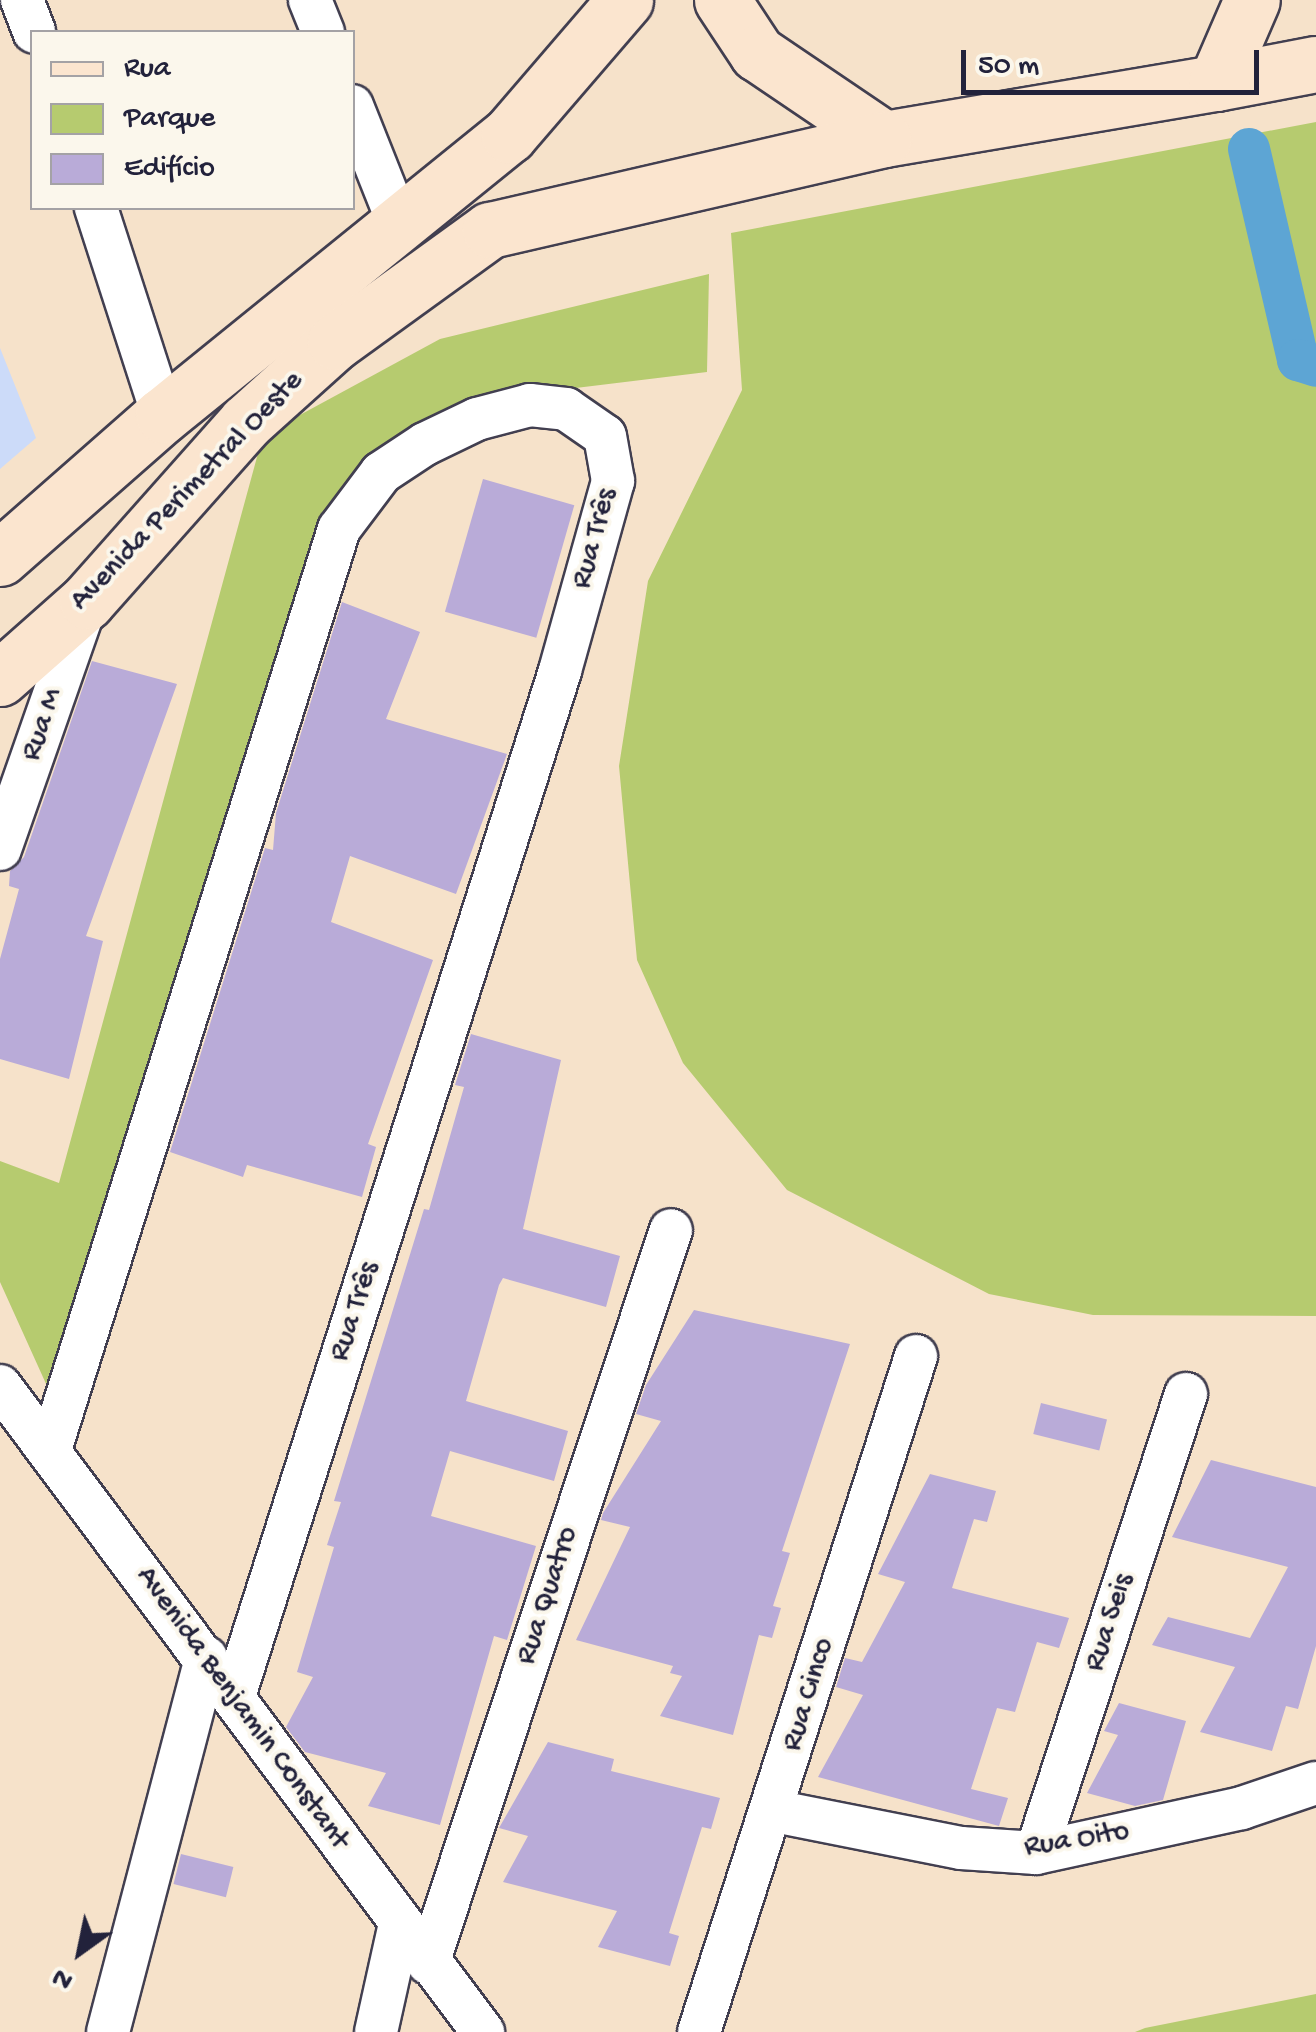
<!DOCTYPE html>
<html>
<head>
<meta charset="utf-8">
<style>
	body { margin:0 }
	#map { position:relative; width:1316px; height:2032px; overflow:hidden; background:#f6e2ca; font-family:"Gochi Hand",sans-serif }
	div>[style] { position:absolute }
	.built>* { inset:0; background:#ccdbf9 }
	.green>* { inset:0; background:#b6cb6f }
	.canal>* { height:42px; margin:-21px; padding:0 21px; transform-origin:21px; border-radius:21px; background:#5da5d4 }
	.building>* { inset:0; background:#b9abd8; transform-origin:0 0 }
	.roads { filter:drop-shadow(2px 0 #423f50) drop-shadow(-2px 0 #423f50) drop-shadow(0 2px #423f50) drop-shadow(0 -2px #423f50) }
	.street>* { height:42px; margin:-21px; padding:0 21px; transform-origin:21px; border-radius:21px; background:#fff }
	.secondary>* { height:55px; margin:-27.5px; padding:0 27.5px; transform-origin:27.5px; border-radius:27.5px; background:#fbe5cf }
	span { translate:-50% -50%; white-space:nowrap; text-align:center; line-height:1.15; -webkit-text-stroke:8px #fbf7ec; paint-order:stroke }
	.street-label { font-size:30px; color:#22223b }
	.legend { position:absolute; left:30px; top:30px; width:325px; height:180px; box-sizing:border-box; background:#fbf7ec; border:2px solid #a4a2a5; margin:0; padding:12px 18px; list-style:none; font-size:30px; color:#22223b }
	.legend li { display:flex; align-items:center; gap:20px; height:50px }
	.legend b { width:50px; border:2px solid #a4a2a5 }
	.north { position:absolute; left:30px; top:1902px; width:100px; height:100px; -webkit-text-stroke:8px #fbf7ec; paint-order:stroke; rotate:213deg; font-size:28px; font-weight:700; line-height:40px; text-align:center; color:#22223b }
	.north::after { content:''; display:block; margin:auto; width:35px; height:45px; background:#22223b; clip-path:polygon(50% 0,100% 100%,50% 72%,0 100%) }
	.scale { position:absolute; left:961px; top:50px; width:298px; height:45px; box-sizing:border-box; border:5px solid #22223b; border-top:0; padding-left:12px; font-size:30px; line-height:35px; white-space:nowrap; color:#22223b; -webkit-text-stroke:8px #fbf7ec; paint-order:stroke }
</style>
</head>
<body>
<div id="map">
	<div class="built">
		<div style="clip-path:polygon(0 348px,36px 438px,0 469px)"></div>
	</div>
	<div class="green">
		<div style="clip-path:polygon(1316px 122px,1316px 1316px,1093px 1315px,989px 1294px,787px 1190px,683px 1063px,637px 960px,619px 766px,648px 581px,742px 390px,731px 233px)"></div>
		<div style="clip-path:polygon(709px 274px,707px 372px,462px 402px,325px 513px,47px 1386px,0 1282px,0 1161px,59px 1183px,263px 435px,440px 339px)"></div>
		<div style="clip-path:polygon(1316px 1994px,1316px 2032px,1135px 2032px,1145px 2028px)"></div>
	</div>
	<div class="canal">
		<div style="left:1249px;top:149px;width:217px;rotate:76.9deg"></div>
		<div style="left:1298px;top:360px;width:19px;rotate:18deg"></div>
	</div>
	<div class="building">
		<div style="left:483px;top:479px;width:95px;height:138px;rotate:16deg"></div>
		<div style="clip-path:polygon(342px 602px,420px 632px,386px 719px,507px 754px,456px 894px,350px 856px,331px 922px,433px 960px,368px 1144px,376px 1147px,362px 1197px,247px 1165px,243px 1177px,170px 1152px,265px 848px,273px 850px,276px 813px)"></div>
		<div style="clip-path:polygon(92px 661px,177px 684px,86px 936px,103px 941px,69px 1079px,0 1059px,0 959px,19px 889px,9px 886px,10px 871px,24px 857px)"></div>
		<div style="clip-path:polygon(471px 1034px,561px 1060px,523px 1229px,620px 1256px,606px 1307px,503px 1278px,499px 1285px,466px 1401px,568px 1431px,554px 1481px,450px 1451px,431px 1516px,536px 1546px,507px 1640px,494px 1636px,440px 1825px,368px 1806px,386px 1773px,305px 1752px,286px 1727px,313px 1677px,297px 1672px,334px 1547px,327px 1545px,341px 1502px,334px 1501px,424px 1209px,429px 1210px,464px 1087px,455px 1085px)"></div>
		<div style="clip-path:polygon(694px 1310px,850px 1344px,782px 1551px,790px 1553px,773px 1606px,781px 1608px,772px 1638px,759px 1635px,733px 1735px,660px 1716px,682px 1676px,670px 1673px,673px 1666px,576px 1640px,630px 1527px,601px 1520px,603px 1513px,661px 1421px,636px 1414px,646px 1385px)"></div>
		<div style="left:1041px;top:1403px;width:68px;height:32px;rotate:14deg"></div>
		<div style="clip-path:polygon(1211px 1460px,1316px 1487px,1316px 1646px,1298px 1709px,1286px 1706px,1272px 1751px,1200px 1732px,1235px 1667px,1152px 1645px,1168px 1617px,1250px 1638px,1288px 1567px,1172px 1537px)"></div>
		<div style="clip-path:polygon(930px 1474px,996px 1491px,987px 1522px,974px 1519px,952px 1588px,1069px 1618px,1059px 1648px,1037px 1642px,1015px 1712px,997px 1708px,971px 1789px,1008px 1798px,999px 1826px,818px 1777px,863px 1695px,836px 1687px,845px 1658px,862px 1662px,905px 1582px,878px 1574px)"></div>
		<div style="clip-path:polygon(1119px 1703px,1186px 1721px,1163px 1800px,1135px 1806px,1087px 1793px,1118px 1735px,1104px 1731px)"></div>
		<div style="clip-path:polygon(548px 1742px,614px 1759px,611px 1771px,720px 1798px,711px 1829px,702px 1827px,669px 1933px,679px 1936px,670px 1966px,598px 1947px,617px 1911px,503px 1882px,528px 1836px,499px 1828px)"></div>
		<div style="left:181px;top:1854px;width:54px;height:31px;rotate:14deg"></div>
	</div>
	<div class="roads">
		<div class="street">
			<div style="left:22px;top:0;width:34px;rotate:69deg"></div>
			<div style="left:310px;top:0;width:35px;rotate:68deg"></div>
			<div style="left:352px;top:106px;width:127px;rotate:68.3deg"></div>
			<div style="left:96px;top:208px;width:218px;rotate:72.1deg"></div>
			<div style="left:0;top:849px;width:263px;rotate:-70.7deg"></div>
			<div style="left:0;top:1386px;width:807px;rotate:53.22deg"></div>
			<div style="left:50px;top:1450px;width:965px;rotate:-72.58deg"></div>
			<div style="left:339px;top:529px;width:70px;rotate:-53.1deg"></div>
			<div style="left:381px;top:473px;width:53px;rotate:-33.4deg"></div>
			<div style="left:425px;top:444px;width:58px;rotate:-25.7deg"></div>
			<div style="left:477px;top:419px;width:55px;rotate:-14.8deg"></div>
			<div style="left:530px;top:405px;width:36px;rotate:6deg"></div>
			<div style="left:566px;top:409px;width:47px;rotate:34.7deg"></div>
			<div style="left:605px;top:436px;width:46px;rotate:79.9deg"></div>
			<div style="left:613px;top:481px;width:197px;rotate:105.6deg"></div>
			<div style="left:560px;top:671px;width:1076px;rotate:107.64deg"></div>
			<div style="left:774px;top:1811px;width:191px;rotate:11.2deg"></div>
			<div style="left:961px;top:1848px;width:75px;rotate:3.8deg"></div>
			<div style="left:1036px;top:1853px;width:211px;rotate:-12.3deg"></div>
			<div style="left:1242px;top:1808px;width:78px;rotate:-18.7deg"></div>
			<div style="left:1036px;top:1853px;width:483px;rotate:-71.9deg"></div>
			<div style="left:428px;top:1963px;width:772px;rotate:-71.66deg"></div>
			<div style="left:108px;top:2032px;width:387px;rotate:-75.3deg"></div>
			<div style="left:376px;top:2032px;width:111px;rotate:-77.5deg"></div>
			<div style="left:699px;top:2032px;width:710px;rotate:-72.2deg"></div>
		</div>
		<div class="secondary">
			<div style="left:722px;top:0;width:64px;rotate:56.6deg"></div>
			<div style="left:757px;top:53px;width:153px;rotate:34.1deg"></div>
			<div style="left:884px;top:139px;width:337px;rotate:-9.6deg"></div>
			<div style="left:1216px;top:83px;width:90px;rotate:-66.6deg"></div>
			<div style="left:1216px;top:83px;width:102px;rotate:-10.8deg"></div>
			<div style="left:0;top:558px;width:217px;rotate:-41.3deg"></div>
			<div style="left:163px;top:415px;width:445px;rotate:-39deg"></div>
			<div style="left:509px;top:135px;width:178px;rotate:-49.3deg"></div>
			<div style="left:0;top:678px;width:116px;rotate:-41.5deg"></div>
			<div style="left:87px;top:601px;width:239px;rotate:-48.4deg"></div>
			<div style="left:246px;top:422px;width:120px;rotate:-42deg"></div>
			<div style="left:335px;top:342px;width:191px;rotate:-35.9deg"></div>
			<div style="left:490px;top:230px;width:404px;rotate:-13deg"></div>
		</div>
	</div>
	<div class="street-label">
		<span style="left:188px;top:492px;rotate:-46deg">Avenida Perimetral Oeste</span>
		<span style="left:596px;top:539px;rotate:-75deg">Rua Três</span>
		<span style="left:44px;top:725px;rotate:-71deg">Rua M</span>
		<span style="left:356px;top:1312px;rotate:-72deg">Rua Três</span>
		<span style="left:549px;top:1596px;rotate:-72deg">Rua Quatro</span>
		<span style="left:1111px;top:1623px;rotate:-72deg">Rua Seis</span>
		<span style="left:810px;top:1695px;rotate:-73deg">Rua Cinco</span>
		<span style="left:241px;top:1709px;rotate:54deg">Avenida Benjamin Constant</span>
		<span style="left:1077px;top:1841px;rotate:-9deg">Rua Oito</span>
	</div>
	<ul class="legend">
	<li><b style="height:12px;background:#fbe5cf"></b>Rua</li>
	<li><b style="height:28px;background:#b6cb6f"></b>Parque</li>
	<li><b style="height:28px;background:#b9abd8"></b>Edifício</li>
	</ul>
	<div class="north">N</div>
	<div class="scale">50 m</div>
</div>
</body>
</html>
